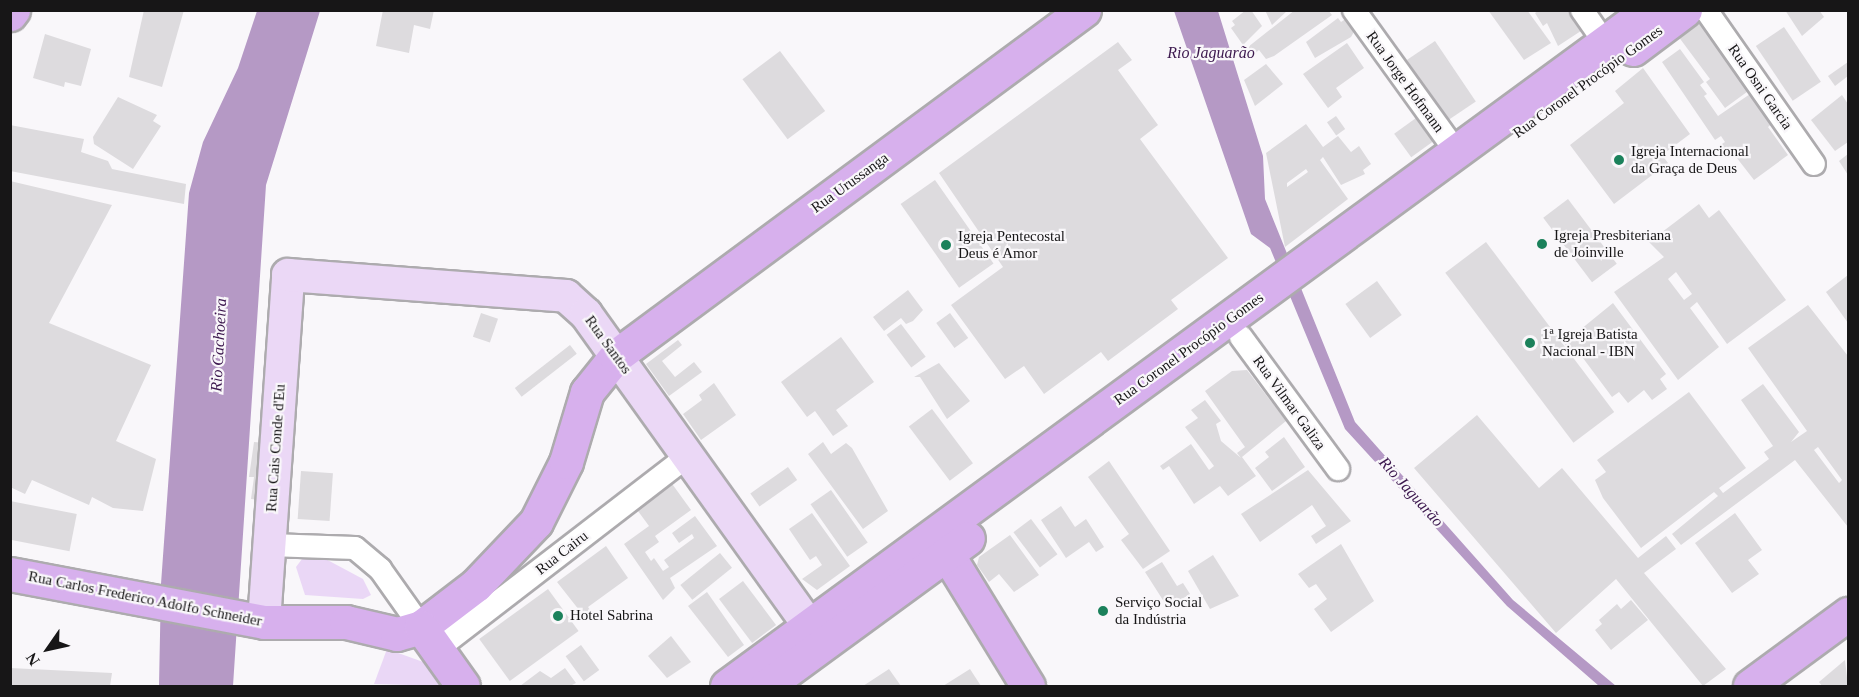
<!DOCTYPE html>
<html>
<head>
<meta charset="utf-8">
<style>
	body { margin:0 }
	#map { position:relative; width:1859px; height:697px; overflow:hidden; background:#f9f7fa; font-family:Georgia,serif }
	div>[style] { position:absolute }
	.green>* { inset:0; background:#ead7f6 }
	.water>* { inset:0; background:#b599c5 }
	.building>* { inset:0; background:#dddbde; transform-origin:0 0 }
	.roads { filter:drop-shadow(2px 0 #adabae) drop-shadow(-2px 0 #adabae) drop-shadow(0 2px #adabae) drop-shadow(0 -2px #adabae) }
	.street>* { height:22px; margin:-11px; padding:0 11px; transform-origin:11px; border-radius:11px; background:#fff }
	.secondary>* { height:32px; margin:-16px; padding:0 16px; transform-origin:16px; border-radius:16px; background:#ebd8f6 }
	.primary>* { height:33px; margin:-16.5px; padding:0 16.5px; transform-origin:16.5px; border-radius:16.5px; background:#d7b0ed }
	.dots>* { width:16px; height:16px; translate:-50% -50%; box-sizing:border-box; border:3px solid #f9f7fa; border-radius:50% }
	span { translate:-50% -50%; white-space:nowrap; text-align:center; line-height:1.15; -webkit-text-stroke:4.5px #f9f7fa; paint-order:stroke }
	.street-label { font-size:15px; color:#171617 }
	.poi-label { font-size:15px; color:#171617 }
	.left { translate:0 -50%; text-align:left }
	.water-label { font-size:16px; color:#3c184e; font-style:italic }
	.frame { position:absolute; inset:0; border:12px solid #171617; pointer-events:none }
	.north { position:absolute; left:18px; top:619px; width:60px; height:60px; -webkit-text-stroke:4px #f9f7fa; paint-order:stroke; rotate:236deg; font-size:16px; font-weight:700; line-height:24px; text-align:center; color:#171617 }
	.north::after { content:''; display:block; margin:auto; width:21px; height:27px; background:#171617; clip-path:polygon(50% 0,100% 100%,50% 72%,0 100%) }
</style>
</head>
<body>
<div id="map">
	<div class="green">
		<div style="clip-path:polygon(305px 555px,320px 556px,363px 579px,371px 595px,363px 599px,305px 595px,296px 567px)"></div>
		<div style="clip-path:polygon(387px 649px,426px 663px,443px 686px,374px 684px)"></div>
	</div>
	<div class="water">
		<div style="clip-path:polygon(257px 11px,320px 11px,266px 185px,233px 686px,159px 686px,161px 584px,189px 193px,203px 142px,238px 68px)"></div>
		<div style="clip-path:polygon(1174px 11px,1218px 11px,1263px 156px,1265px 199px,1355px 422px,1513px 600px,1616px 686px,1599px 686px,1507px 606px,1345px 429px,1270px 248px,1251px 234px)"></div>
	</div>
	<div class="building">
		<div style="clip-path:polygon(144px 10px,184px 10px,162px 87px,129px 77px)"></div>
		<div style="clip-path:polygon(383px 10px,434px 10px,430px 29px,414px 25px,409px 53px,376px 46px)"></div>
		<div style="clip-path:polygon(1246px 10px,1251px 10px,1262px 26px,1243px 45px,1231px 28px,1235px 25px,1232px 21px)"></div>
		<div style="clip-path:polygon(1265px 10px,1288px 10px,1272px 25px)"></div>
		<div style="clip-path:polygon(1295px 10px,1328px 10px,1332px 15px,1274px 56px,1266px 59px,1259px 50px,1253px 55px,1248px 47px)"></div>
		<div style="clip-path:polygon(1488px 10px,1527px 10px,1551px 43px,1524px 60px)"></div>
		<div style="clip-path:polygon(1539px 10px,1575px 10px,1587px 27px,1558px 46px,1547px 23px,1543px 26px,1535px 13px)"></div>
		<div style="clip-path:polygon(1785px 10px,1819px 10px,1824px 17px,1802px 36px)"></div>
		<div style="clip-path:polygon(1338px 18px,1341px 22px,1347px 18px,1355px 30px,1351px 37px,1315px 58px,1306px 42px)"></div>
		<div style="clip-path:polygon(1700px 20px,1751px 89px,1725px 108px,1706px 82px,1710px 79px,1678px 36px)"></div>
		<div style="left:1784px;top:27px;width:66px;height:34px;rotate:56deg"></div>
		<div style="clip-path:polygon(45px 34px,91px 49px,81px 86px,65px 82px,64px 87px,33px 78px)"></div>
		<div style="left:1435px;top:41px;width:73px;height:34px;rotate:56deg"></div>
		<div style="clip-path:polygon(1118px 42px,1132px 60px,1118px 70px,1158px 125px,1140px 139px,1228px 258px,1171px 300px,1178px 309px,1108px 361px,1101px 352px,1044px 394px,1024px 366px,1005px 379px,951px 305px,1003px 267px,939px 173px)"></div>
		<div style="clip-path:polygon(1347px 43px,1364px 68px,1336px 88px,1342px 97px,1328px 108px,1303px 74px)"></div>
		<div style="clip-path:polygon(1680px 49px,1704px 82px,1700px 85px,1707px 94px,1704px 96px,1718px 116px,1753px 92px,1774px 122px,1768px 127px,1788px 155px,1754px 180px,1733px 153px,1727px 157px,1719px 146px,1725px 142px,1721px 136px,1715px 140px,1662px 62px)"></div>
		<div style="left:780px;top:51px;width:75px;height:47px;rotate:53deg"></div>
		<div style="clip-path:polygon(1848px 62px,1848px 76px,1835px 86px,1828px 76px)"></div>
		<div style="clip-path:polygon(1266px 64px,1283px 84px,1255px 106px,1244px 80px)"></div>
		<div style="clip-path:polygon(1643px 68px,1690px 134px,1662px 155px,1668px 163px,1614px 204px,1570px 145px,1624px 103px,1615px 91px)"></div>
		<div style="clip-path:polygon(1842px 95px,1848px 104px,1848px 142px,1835px 151px,1811px 120px)"></div>
		<div style="clip-path:polygon(118px 97px,157px 115px,153px 121px,161px 126px,133px 169px,94px 144px,93px 137px)"></div>
		<div style="left:1336px;top:116px;width:16px;height:11px;rotate:55deg"></div>
		<div style="left:1416px;top:118px;width:29px;height:27px;rotate:54deg"></div>
		<div style="clip-path:polygon(evenodd,1306px 124px,1323px 147px,1338px 136px,1351px 152px,1359px 146px,1371px 164px,1363px 170px,1365px 174px,1341px 185px,1323px 157px,1320px 160px,1348px 199px,1285px 247px,1266px 153px,1306px 124px,1306px 169px,1308px 172px,1287px 187px,1287px 183px,1306px 169px)"></div>
		<div style="clip-path:polygon(10px 125px,84px 139px,81px 152px,108px 161px,112px 169px,186px 184px,184px 204px,10px 171px)"></div>
		<div style="clip-path:polygon(1848px 154px,1848px 175px,1839px 161px)"></div>
		<div style="left:935px;top:180px;width:102px;height:42px;rotate:55deg"></div>
		<div style="clip-path:polygon(10px 181px,112px 205px,49px 323px,151px 365px,116px 441px,156px 459px,143px 511px,113px 508px,92px 497px,89px 505px,32px 480px,25px 494px,10px 487px)"></div>
		<div style="left:1568px;top:199px;width:81px;height:31px;rotate:53deg"></div>
		<div style="clip-path:polygon(evenodd,1699px 204px,1709px 218px,1719px 210px,1786px 300px,1727px 344px,1697px 302px,1690px 308px,1719px 347px,1678px 380px,1614px 292px,1664px 257px,1649px 242px,1699px 204px,1676px 272px,1692px 294px,1684px 300px,1668px 279px,1676px 272px)"></div>
		<div style="left:1486px;top:242px;width:213px;height:51px;rotate:53deg"></div>
		<div style="clip-path:polygon(1848px 275px,1848px 323px,1826px 292px)"></div>
		<div style="left:1377px;top:281px;width:42px;height:39px;rotate:54deg"></div>
		<div style="clip-path:polygon(908px 290px,923px 310px,913px 321px,906px 324px,901px 318px,884px 331px,873px 317px)"></div>
		<div style="clip-path:polygon(1613px 303px,1666px 374px,1660px 379px,1667px 389px,1652px 400px,1644px 390px,1628px 403px,1619px 392px,1612px 397px,1577px 350px,1572px 354px,1564px 343px)"></div>
		<div style="clip-path:polygon(evenodd,1808px 305px,1848px 356px,1848px 527px,1795px 460px,1681px 545px,1672px 534px,1718px 496px,1714px 492px,1641px 548px,1603px 498px,1595px 480px,1606px 472px,1597px 460px,1689px 392px,1746px 468px,1719px 488px,1723px 493px,1769px 459px,1764px 452px,1773px 446px,1741px 400px,1763px 384px,1799px 432px,1791px 442px,1807px 431px,1748px 348px,1808px 305px,1818px 447px,1842px 480px,1839px 483px,1814px 450px,1818px 447px)"></div>
		<div style="left:481px;top:313px;width:18px;height:25px;rotate:19deg"></div>
		<div style="left:950px;top:313px;width:31px;height:17px;rotate:54deg"></div>
		<div style="left:901px;top:324px;width:41px;height:18px;rotate:53deg"></div>
		<div style="clip-path:polygon(841px 337px,874px 382px,836px 410px,848px 426px,833px 436px,815px 411px,807px 417px,781px 382px)"></div>
		<div style="clip-path:polygon(678px 340px,682px 345px,662px 361px,675px 377px,694px 362px,702px 372px,669px 396px,646px 364px)"></div>
		<div style="left:570px;top:345px;width:11px;height:70px;rotate:52deg"></div>
		<div style="clip-path:polygon(939px 363px,970px 401px,947px 419px,920px 377px,914px 377px)"></div>
		<div style="clip-path:polygon(1247px 370px,1286px 421px,1242px 457px,1256px 476px,1228px 496px,1220px 486px,1194px 504px,1169px 466px,1163px 470px,1160px 466px,1191px 444px,1209px 470px,1214px 466px,1185px 427px,1198px 418px,1191px 410px,1205px 400px,1221px 421px,1216px 424px,1221px 441px,1241px 458px,1237px 453px,1245px 447px,1205px 391px,1232px 371px)"></div>
		<div style="clip-path:polygon(714px 383px,736px 415px,701px 440px,683px 414px,702px 400px,699px 395px)"></div>
		<div style="left:932px;top:409px;width:68px;height:29px;rotate:53deg"></div>
		<div style="clip-path:polygon(1477px 415px,1539px 488px,1562px 468px,1638px 558px,1666px 536px,1676px 549px,1644px 573px,1726px 669px,1703px 686px,1616px 579px,1556px 633px,1414px 468px)"></div>
		<div style="clip-path:polygon(1284px 437px,1305px 467px,1272px 491px,1255px 468px,1269px 457px,1265px 452px)"></div>
		<div style="clip-path:polygon(254px 442px,265px 443px,260px 500px,251px 499px,254px 477px,249px 477px)"></div>
		<div style="clip-path:polygon(823px 442px,831px 454px,846px 443px,852px 448px,888px 511px,863px 529px,808px 454px)"></div>
		<div style="clip-path:polygon(1109px 461px,1170px 551px,1143px 569px,1121px 540px,1129px 534px,1088px 477px)"></div>
		<div style="left:788px;top:467px;width:16px;height:46px;rotate:55deg"></div>
		<div style="clip-path:polygon(1308px 470px,1351px 521px,1316px 544px,1311px 536px,1326px 526px,1312px 505px,1260px 542px,1241px 514px)"></div>
		<div style="left:301px;top:471px;width:32px;height:48px;rotate:4deg"></div>
		<div style="clip-path:polygon(670px 481px,691px 510px,655px 536px,659px 542px,645px 552px,651px 561px,654px 558px,663px 571px,669px 567px,664px 560px,694px 538px,692px 534px,679px 543px,672px 533px,695px 516px,717px 546px,670px 578px,675px 588px,663px 600px,624px 544px,649px 526px,635px 507px)"></div>
		<div style="left:831px;top:490px;width:64px;height:25px;rotate:55deg"></div>
		<div style="left:10px;top:501px;width:68px;height:38px;rotate:11deg"></div>
		<div style="clip-path:polygon(1061px 506px,1075px 527px,1086px 519px,1104px 547px,1096px 552px,1089px 542px,1066px 558px,1041px 520px)"></div>
		<div style="clip-path:polygon(812px 513px,850px 566px,817px 590px,802px 579px,822px 565px,816px 556px,810px 560px,789px 529px)"></div>
		<div style="clip-path:polygon(1735px 513px,1762px 550px,1748px 560px,1759px 574px,1732px 593px,1695px 543px)"></div>
		<div style="left:1031px;top:519px;width:44px;height:22px;rotate:53deg"></div>
		<div style="clip-path:polygon(1010px 535px,1039px 575px,1014px 592px,999px 574px,989px 582px,977px 565px,979px 557px)"></div>
		<div style="clip-path:polygon(1341px 544px,1374px 601px,1331px 632px,1314px 609px,1327px 599px,1316px 584px,1309px 588px,1298px 574px)"></div>
		<div style="clip-path:polygon(606px 546px,628px 578px,588px 607px,590px 610px,583px 615px,557px 582px)"></div>
		<div style="left:720px;top:553px;width:19px;height:51px;rotate:51deg"></div>
		<div style="clip-path:polygon(1213px 555px,1239px 596px,1210px 609px,1188px 571px)"></div>
		<div style="clip-path:polygon(1162px 562px,1177px 586px,1183px 583px,1190px 594px,1168px 608px,1145px 572px)"></div>
		<div style="left:743px;top:581px;width:55px;height:30px;rotate:53deg"></div>
		<div style="left:548px;top:589px;width:52px;height:85px;rotate:54deg"></div>
		<div style="clip-path:polygon(707px 592px,744px 645px,728px 657px,688px 606px)"></div>
		<div style="clip-path:polygon(1631px 600px,1648px 620px,1611px 650px,1595px 630px,1602px 624px,1599px 620px,1617px 604px,1621px 609px)"></div>
		<div style="clip-path:polygon(671px 636px,691px 662px,667px 678px,648px 656px)"></div>
		<div style="left:581px;top:645px;width:31px;height:19px;rotate:54deg"></div>
		<div style="clip-path:polygon(1845px 660px,1848px 686px,1822px 686px,1819px 682px)"></div>
		<div style="clip-path:polygon(10px 668px,112px 673px,110px 686px,10px 686px)"></div>
		<div style="clip-path:polygon(565px 668px,576px 683px,570px 686px,520px 686px,540px 671px,551px 678px)"></div>
		<div style="clip-path:polygon(889px 669px,901px 686px,863px 686px)"></div>
		<div style="clip-path:polygon(970px 669px,981px 686px,943px 686px)"></div>
	</div>
	<div class="roads">
		<div class="street">
			<div style="left:1354px;top:10px;width:176px;rotate:54.2deg"></div>
			<div style="left:1582px;top:10px;width:40px;rotate:55.1deg"></div>
			<div style="left:1706px;top:10px;width:188px;rotate:55deg"></div>
			<div style="left:1241px;top:337px;width:164px;rotate:53.7deg"></div>
			<div style="left:270px;top:545px;width:85px;rotate:2deg"></div>
			<div style="left:355px;top:548px;width:33px;rotate:40deg"></div>
			<div style="left:380px;top:569px;width:71px;rotate:54.7deg"></div>
			<div style="left:437px;top:649px;width:317px;rotate:-37.6deg"></div>
		</div>
		<div class="secondary">
			<div style="left:264px;top:622px;width:348px;rotate:-86deg"></div>
			<div style="left:288px;top:275px;width:279px;rotate:4.3deg"></div>
			<div style="left:566px;top:296px;width:27px;rotate:42deg"></div>
			<div style="left:586px;top:314px;width:384px;rotate:54.4deg"></div>
		</div>
		<div class="primary">
			<div style="left:10px;top:14px;width:5px;rotate:-53deg"></div>
			<div style="left:1633px;top:49px;width:65px;rotate:-36.9deg"></div>
			<div style="left:947px;top:554px;width:155px;rotate:58.5deg"></div>
			<div style="left:10px;top:574px;width:258px;rotate:10.7deg"></div>
			<div style="left:264px;top:622px;width:82px"></div>
			<div style="left:346px;top:622px;width:52px;rotate:13.2deg"></div>
			<div style="left:397px;top:634px;width:25px;rotate:-16deg"></div>
			<div style="left:421px;top:627px;width:69px;rotate:-37.4deg"></div>
			<div style="left:476px;top:585px;width:87px;rotate:-46.4deg"></div>
			<div style="left:536px;top:522px;width:67px;rotate:-63.4deg"></div>
			<div style="left:566px;top:462px;width:73px;rotate:-73.3deg"></div>
			<div style="left:587px;top:392px;width:46px;rotate:-51.1deg"></div>
			<div style="left:616px;top:356px;width:582px;rotate:-36.48deg"></div>
			<div style="left:421px;top:627px;width:72px;rotate:54.6deg"></div>
			<div style="left:727px;top:686px;width:1143px;rotate:-36.25deg"></div>
			<div style="left:766px;top:686px;width:250px;rotate:-36.2deg"></div>
			<div style="left:1750px;top:686px;width:122px;rotate:-36.3deg"></div>
		</div>
	</div>
	<div class="dots">
		<div style="left:1619px;top:160px;background:#1b815b"></div>
		<div style="left:1542px;top:244px;background:#1b815b"></div>
		<div style="left:946px;top:245px;background:#1b815b"></div>
		<div style="left:1530px;top:343px;background:#1b815b"></div>
		<div style="left:1103px;top:611px;background:#1b815b"></div>
		<div style="left:558px;top:616px;background:#1b815b"></div>
	</div>
	<div class="street-label">
		<span style="left:1405px;top:82px;rotate:54deg">Rua Jorge Hofmann</span>
		<span style="left:1588px;top:82px;rotate:-36deg">Rua Coronel Procópio Gomes</span>
		<span style="left:1760px;top:87px;rotate:55deg">Rua Osni Garcia</span>
		<span style="left:850px;top:183px;rotate:-36deg">Rua Urussanga</span>
		<span style="left:608px;top:345px;rotate:54deg">Rua Santos</span>
		<span style="left:1189px;top:349px;rotate:-36deg">Rua Coronel Procópio Gomes</span>
		<span style="left:1289px;top:403px;rotate:54deg">Rua Vilmar Galiza</span>
		<span style="left:276px;top:448px;rotate:-86deg">Rua Cais Conde d'Eu</span>
		<span style="left:562px;top:553px;rotate:-38deg">Rua Cairu</span>
		<span style="left:145px;top:599px;rotate:11deg">Rua Carlos Frederico Adolfo Schneider</span>
	</div>
	<div class="poi-label">
		<span class="left" style="left:1631px;top:160px">Igreja Internacional<br>da Graça de Deus</span>
		<span class="left" style="left:1554px;top:244px">Igreja Presbiteriana<br>de Joinville</span>
		<span class="left" style="left:958px;top:245px">Igreja Pentecostal<br>Deus é Amor</span>
		<span class="left" style="left:1542px;top:343px">1ª Igreja Batista<br>Nacional - IBN</span>
		<span class="left" style="left:1115px;top:611px">Serviço Social<br>da Indústria</span>
		<span class="left" style="left:570px;top:616px">Hotel Sabrina</span>
	</div>
	<div class="water-label">
		<span style="left:1211px;top:53px">Rio Jaguarão</span>
		<span style="left:219px;top:345px;rotate:-87deg">Rio Cachoeira</span>
		<span style="left:1411px;top:492px;rotate:48deg">Rio Jaguarão</span>
	</div>
	<div class="frame"></div>
	<div class="north">N</div>
</div>
</body>
</html>
